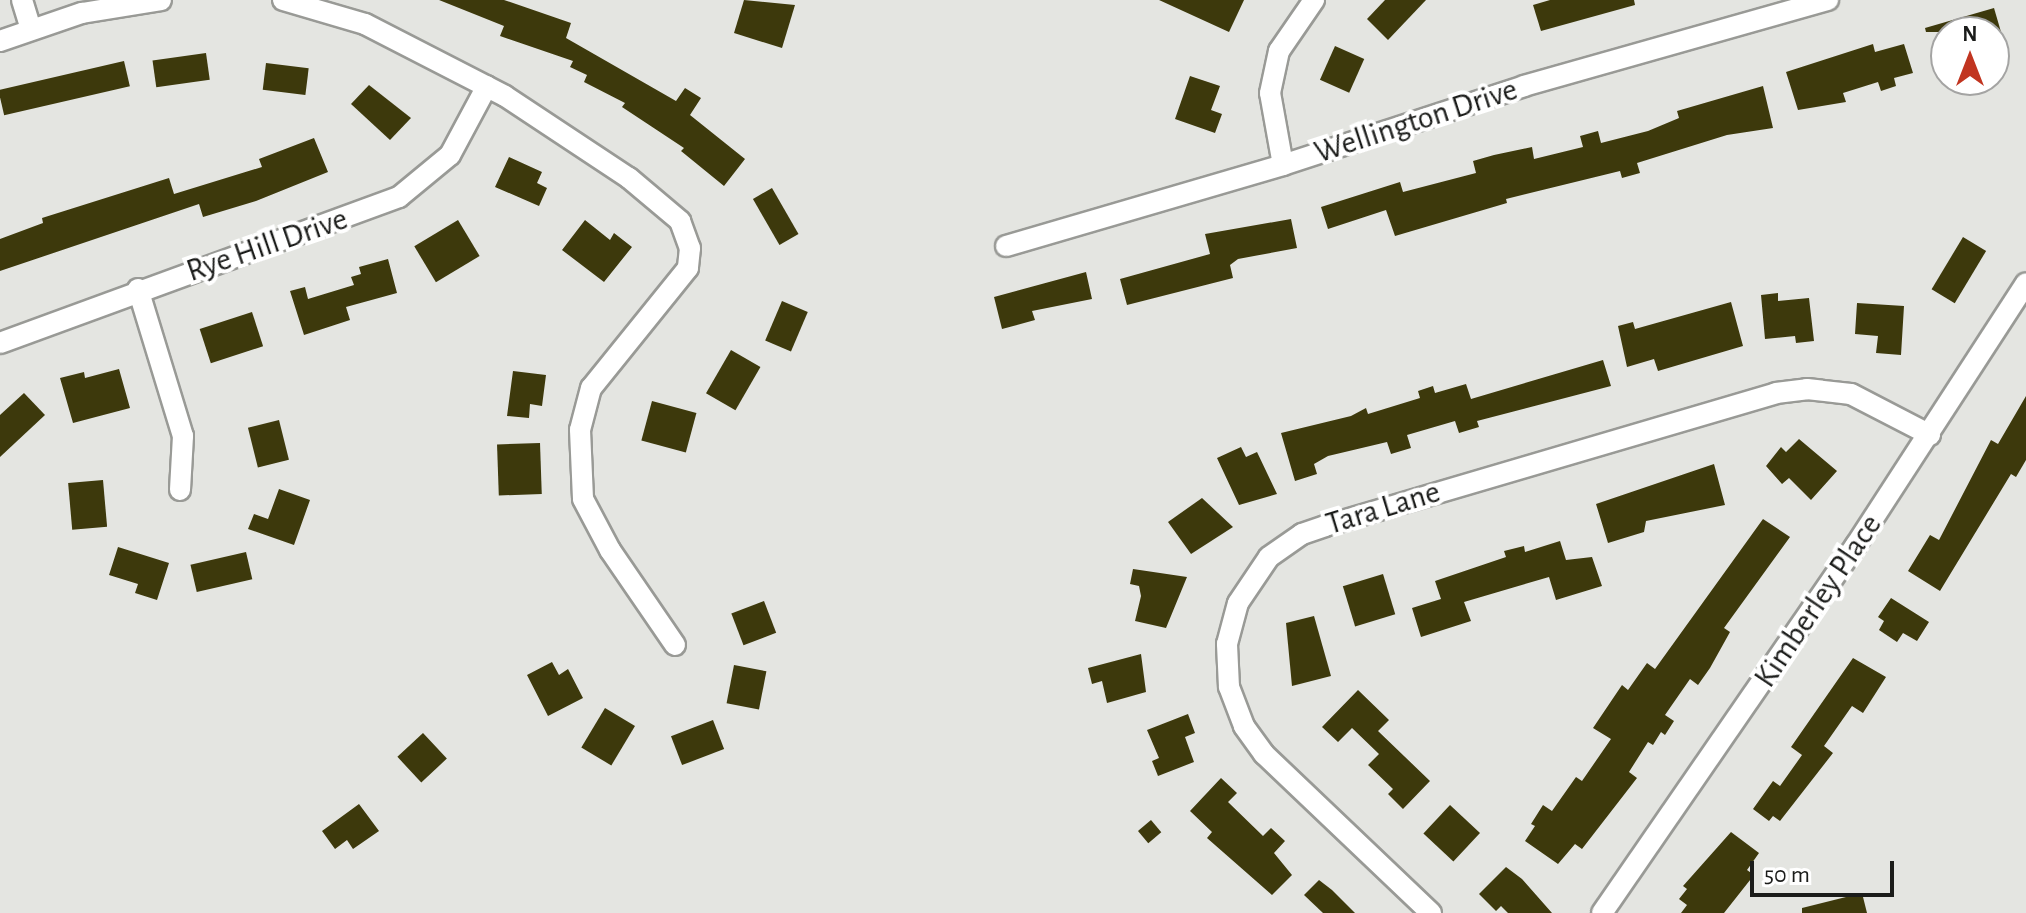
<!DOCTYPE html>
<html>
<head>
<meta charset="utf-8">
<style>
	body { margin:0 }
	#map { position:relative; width:2026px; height:913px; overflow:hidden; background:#e4e5e1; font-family:"Alegreya Sans",sans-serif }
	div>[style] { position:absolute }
	.building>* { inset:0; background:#3d390c; transform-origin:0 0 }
	.roads { filter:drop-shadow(2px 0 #999a96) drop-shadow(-2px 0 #999a96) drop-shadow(0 2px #999a96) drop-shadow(0 -2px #999a96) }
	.minor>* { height:20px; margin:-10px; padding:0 10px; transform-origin:10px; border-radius:10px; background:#fff }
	span { translate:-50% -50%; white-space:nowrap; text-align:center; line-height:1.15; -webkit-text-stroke:8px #fff; paint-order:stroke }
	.street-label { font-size:32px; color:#1b1c1a }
	.north { position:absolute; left:1930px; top:16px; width:80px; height:80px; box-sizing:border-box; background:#fff; border:2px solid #a4a4a3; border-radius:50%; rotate:0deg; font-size:22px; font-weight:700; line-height:32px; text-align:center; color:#1b1c1a }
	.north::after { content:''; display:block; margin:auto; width:28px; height:36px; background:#c13520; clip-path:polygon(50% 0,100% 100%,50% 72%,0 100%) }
	.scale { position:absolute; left:1750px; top:861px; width:144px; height:36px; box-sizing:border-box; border:4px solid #1b1c1a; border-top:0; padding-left:10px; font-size:24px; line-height:28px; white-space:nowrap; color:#1b1c1a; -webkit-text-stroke:6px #fff; paint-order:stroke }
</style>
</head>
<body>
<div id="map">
	<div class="building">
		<div style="clip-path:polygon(439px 0,504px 0,571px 23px,566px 38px,676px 101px,685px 88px,701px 98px,690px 115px,745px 159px,724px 186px,681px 151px,684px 148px,622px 107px,625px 103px,584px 82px,587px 75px,570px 67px,573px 61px,500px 36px,504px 26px)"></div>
		<div style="clip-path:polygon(744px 0,795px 5px,782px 48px,734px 33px)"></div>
		<div style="clip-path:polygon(1159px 0,1244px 0,1229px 32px)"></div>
		<div style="clip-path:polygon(1385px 0,1426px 0,1388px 40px,1367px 19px)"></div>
		<div style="clip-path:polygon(1550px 0,1634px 0,1635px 5px,1541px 31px,1533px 5px)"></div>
		<div style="clip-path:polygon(1994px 8px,2001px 32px,1926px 32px,1925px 28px)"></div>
		<div style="clip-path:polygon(1873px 44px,1875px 52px,1904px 44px,1913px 73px,1894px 78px,1896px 86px,1881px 91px,1878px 82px,1843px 93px,1846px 102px,1798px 110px,1786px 72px)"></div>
		<div style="left:1335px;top:46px;width:32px;height:37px;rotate:24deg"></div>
		<div style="left:206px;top:53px;width:27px;height:54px;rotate:82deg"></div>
		<div style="left:124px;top:61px;width:26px;height:129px;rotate:77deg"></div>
		<div style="left:266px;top:63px;width:43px;height:27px;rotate:7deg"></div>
		<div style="clip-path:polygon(1190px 76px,1220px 86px,1211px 110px,1222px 114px,1215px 133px,1175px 119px)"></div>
		<div style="clip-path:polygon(369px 85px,411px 118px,390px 140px,351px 104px)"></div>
		<div style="clip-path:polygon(1763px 86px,1773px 128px,1727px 135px,1637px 163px,1640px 173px,1622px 178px,1620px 171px,1506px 199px,1507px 203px,1395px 236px,1386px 210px,1328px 229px,1321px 207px,1400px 182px,1403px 192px,1476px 173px,1473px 161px,1494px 155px,1532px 147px,1534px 159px,1583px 147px,1580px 136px,1598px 131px,1601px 143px,1648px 131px,1679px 118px,1677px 111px)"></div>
		<div style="clip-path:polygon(314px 138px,328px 172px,256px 201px,203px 217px,199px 204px,0 271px,0 239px,43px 223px,42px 218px,169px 178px,174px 194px,262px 167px,259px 159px)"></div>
		<div style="clip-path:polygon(509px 157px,542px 172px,537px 183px,547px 188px,539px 206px,495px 187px)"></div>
		<div style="left:772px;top:188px;width:53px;height:22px;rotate:60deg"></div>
		<div style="clip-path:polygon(1291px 219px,1297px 248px,1238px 259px,1230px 265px,1233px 278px,1127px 305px,1120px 279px,1210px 254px,1205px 234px)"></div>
		<div style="left:458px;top:220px;width:42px;height:51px;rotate:59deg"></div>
		<div style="clip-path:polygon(585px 220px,610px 240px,614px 233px,632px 247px,604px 282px,562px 250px)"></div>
		<div style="left:1963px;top:237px;width:27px;height:61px;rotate:31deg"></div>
		<div style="clip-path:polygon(388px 259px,397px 293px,346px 307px,350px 320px,304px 335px,290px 291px,305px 287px,308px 299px,354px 285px,351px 277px,361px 274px,359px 267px)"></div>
		<div style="clip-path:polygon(1086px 272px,1092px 299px,1032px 311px,1035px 320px,1002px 329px,994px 297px)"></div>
		<div style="clip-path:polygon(1778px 293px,1778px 301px,1809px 298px,1814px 341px,1796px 343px,1795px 336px,1765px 339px,1761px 295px)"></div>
		<div style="left:782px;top:301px;width:28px;height:43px;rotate:23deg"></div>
		<div style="clip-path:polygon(1731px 302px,1743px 346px,1658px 371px,1654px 359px,1627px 367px,1618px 326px,1633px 322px,1635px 329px)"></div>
		<div style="clip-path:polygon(1857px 303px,1904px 306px,1901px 355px,1876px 353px,1878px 336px,1855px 334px)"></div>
		<div style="left:252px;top:312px;width:36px;height:55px;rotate:72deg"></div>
		<div style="left:731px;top:350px;width:34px;height:50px;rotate:30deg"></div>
		<div style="clip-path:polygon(1603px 360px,1611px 386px,1477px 421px,1479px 427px,1459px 433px,1455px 421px,1407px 435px,1411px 448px,1391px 454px,1387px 442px,1328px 456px,1314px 464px,1317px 474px,1295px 481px,1281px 433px,1351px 416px,1366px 408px,1368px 414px,1420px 398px,1418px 391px,1433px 386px,1435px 393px,1466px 384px,1471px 399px)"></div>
		<div style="clip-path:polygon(119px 369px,130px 408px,73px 423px,60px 378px,84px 372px,85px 378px)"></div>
		<div style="clip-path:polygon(513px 371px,546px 375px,542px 406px,530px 404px,529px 418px,507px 416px)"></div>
		<div style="clip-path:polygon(24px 393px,45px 415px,0 457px,0 415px)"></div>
		<div style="clip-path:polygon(2026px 396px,2026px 460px,2016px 477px,2011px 474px,1940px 591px,1908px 571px,1930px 535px,1939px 540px,1991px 440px,1998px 444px)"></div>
		<div style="left:652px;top:401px;width:46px;height:41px;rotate:15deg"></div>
		<div style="left:279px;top:420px;width:41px;height:32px;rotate:76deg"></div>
		<div style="clip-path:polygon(1799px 439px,1837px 471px,1811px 500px,1789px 478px,1782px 484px,1766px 466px,1781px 447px,1786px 452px)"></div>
		<div style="left:540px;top:443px;width:51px;height:43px;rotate:88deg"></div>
		<div style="clip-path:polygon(1241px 447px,1246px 457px,1257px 452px,1277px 494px,1239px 505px,1217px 458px)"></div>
		<div style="clip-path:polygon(1714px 464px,1725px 505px,1646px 521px,1644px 532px,1608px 543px,1596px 504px)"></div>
		<div style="left:103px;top:480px;width:47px;height:35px;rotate:85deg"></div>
		<div style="clip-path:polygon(279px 489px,310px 500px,294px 545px,248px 529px,254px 514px,268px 519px)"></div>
		<div style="clip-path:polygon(1202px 498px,1233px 527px,1191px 554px,1168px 522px)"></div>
		<div style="clip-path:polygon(1763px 519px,1790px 537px,1724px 628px,1730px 632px,1710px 668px,1698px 685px,1690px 679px,1665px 715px,1674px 721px,1665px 735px,1661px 732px,1653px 745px,1648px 742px,1629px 772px,1637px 778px,1582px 849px,1575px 844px,1558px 864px,1525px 841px,1535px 826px,1531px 824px,1543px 805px,1552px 811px,1576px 777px,1582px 781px,1611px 739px,1593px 728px,1622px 685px,1628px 690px,1647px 663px,1655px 669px)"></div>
		<div style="clip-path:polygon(1560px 541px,1566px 560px,1592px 557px,1602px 586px,1556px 600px,1549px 577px,1464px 602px,1471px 621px,1421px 637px,1412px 608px,1441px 599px,1435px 581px,1506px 557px,1504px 551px,1524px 546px,1525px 552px)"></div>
		<div style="clip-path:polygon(118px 547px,169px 563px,157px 600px,135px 593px,138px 584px,109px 575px)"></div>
		<div style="left:246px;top:552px;width:28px;height:57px;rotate:77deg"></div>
		<div style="clip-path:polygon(1133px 569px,1187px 577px,1166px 628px,1135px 621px,1141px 596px,1139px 586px,1130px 584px)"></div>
		<div style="left:1383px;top:574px;width:42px;height:42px;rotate:73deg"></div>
		<div style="clip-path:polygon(1891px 598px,1929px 622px,1917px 641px,1903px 633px,1897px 642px,1879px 630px,1884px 621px,1878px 617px)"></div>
		<div style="left:764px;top:601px;width:34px;height:35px;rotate:69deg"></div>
		<div style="clip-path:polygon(1314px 616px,1331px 676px,1292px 686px,1286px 623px)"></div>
		<div style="clip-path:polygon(1141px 654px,1146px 692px,1107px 703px,1102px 681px,1092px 684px,1088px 668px)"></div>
		<div style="clip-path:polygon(1853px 658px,1886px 677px,1863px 713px,1852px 706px,1824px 746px,1833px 753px,1780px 821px,1773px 816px,1769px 821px,1753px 809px,1773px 781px,1780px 786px,1802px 755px,1791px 747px)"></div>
		<div style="clip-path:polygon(552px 662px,559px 675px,568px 669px,583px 698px,548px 716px,527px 675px)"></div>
		<div style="left:734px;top:665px;width:33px;height:39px;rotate:11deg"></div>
		<div style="clip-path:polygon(1358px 690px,1389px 720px,1378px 731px,1430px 781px,1403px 809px,1388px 794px,1393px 789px,1368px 765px,1379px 754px,1352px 728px,1338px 742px,1322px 727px)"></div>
		<div style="left:605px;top:708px;width:35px;height:46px;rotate:31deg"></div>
		<div style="clip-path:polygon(1188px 714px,1195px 733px,1185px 737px,1194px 762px,1158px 776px,1152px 761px,1159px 758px,1147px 730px)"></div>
		<div style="left:713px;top:720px;width:31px;height:45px;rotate:69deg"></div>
		<div style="left:423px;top:733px;width:35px;height:35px;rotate:47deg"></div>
		<div style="clip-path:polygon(1221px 778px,1237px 793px,1228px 802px,1263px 836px,1271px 828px,1285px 841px,1274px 853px,1292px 875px,1272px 895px,1207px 838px,1212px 832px,1190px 811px)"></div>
		<div style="clip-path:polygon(359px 804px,379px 831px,353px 849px,347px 840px,335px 849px,322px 831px)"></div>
		<div style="left:1450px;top:805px;width:41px;height:39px;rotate:43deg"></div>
		<div style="left:1151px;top:820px;width:16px;height:17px;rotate:50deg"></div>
		<div style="clip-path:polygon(1731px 832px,1759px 853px,1747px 870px,1754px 875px,1724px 913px,1681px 913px,1687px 905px,1679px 899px,1687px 889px,1683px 886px)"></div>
		<div style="clip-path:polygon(1506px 867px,1522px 879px,1552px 913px,1508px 913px,1501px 906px,1496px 911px,1479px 894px)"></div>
		<div style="clip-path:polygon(1319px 880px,1332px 890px,1355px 913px,1323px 913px,1304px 895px)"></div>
		<div style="clip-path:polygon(1862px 893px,1867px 913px,1802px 913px,1802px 908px)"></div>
	</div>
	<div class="roads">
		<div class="minor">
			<div style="left:22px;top:0;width:31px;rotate:73deg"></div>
			<div style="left:283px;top:0;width:85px;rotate:16.3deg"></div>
			<div style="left:365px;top:24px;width:157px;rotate:27.2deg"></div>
			<div style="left:505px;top:96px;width:149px;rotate:33.5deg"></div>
			<div style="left:629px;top:178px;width:67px;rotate:40.1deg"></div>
			<div style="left:680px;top:221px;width:29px;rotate:70deg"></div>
			<div style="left:690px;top:248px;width:20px;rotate:96deg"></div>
			<div style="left:688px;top:268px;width:154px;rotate:128.9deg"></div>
			<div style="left:591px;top:388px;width:43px;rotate:104.7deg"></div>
			<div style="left:580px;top:430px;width:69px;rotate:87.5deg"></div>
			<div style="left:583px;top:499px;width:58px;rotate:62.1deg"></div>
			<div style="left:610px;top:550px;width:115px;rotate:55.6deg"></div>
			<div style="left:0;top:41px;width:87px;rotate:-18.9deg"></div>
			<div style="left:82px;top:13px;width:80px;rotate:-9.3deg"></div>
			<div style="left:1283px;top:165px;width:73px;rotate:-100.2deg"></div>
			<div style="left:1270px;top:93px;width:43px;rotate:-77.9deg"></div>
			<div style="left:1279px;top:51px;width:62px;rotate:-55.5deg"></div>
			<div style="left:1006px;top:246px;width:289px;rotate:-16.3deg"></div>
			<div style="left:1283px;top:165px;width:254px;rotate:-18.1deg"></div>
			<div style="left:1524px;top:86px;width:316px;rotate:-15.8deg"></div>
			<div style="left:138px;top:289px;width:154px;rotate:73deg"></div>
			<div style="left:183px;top:436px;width:54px;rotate:93.2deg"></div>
			<div style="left:0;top:343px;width:425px;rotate:-20.1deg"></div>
			<div style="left:399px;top:197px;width:66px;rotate:-39.5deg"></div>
			<div style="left:450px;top:155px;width:78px;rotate:-61.8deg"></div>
			<div style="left:1431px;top:913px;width:231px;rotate:-136.4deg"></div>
			<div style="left:1264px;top:754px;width:34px;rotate:-126deg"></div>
			<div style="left:1244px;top:726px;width:42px;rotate:-111deg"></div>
			<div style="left:1229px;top:687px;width:43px;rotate:-92.7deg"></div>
			<div style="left:1227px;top:644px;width:42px;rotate:-75deg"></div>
			<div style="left:1238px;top:603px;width:55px;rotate:-56deg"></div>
			<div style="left:1269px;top:557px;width:40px;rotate:-34.9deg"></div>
			<div style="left:1302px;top:534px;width:24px;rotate:-19deg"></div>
			<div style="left:1325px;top:526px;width:470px;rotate:-16.4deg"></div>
			<div style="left:1776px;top:393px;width:31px;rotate:-7deg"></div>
			<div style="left:1807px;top:389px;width:44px;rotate:6.5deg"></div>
			<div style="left:1851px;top:394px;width:89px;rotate:27.4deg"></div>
			<div style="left:1602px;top:913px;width:447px;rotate:-55.4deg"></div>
			<div style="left:1856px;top:545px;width:312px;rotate:-57deg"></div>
		</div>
	</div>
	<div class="street-label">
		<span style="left:1416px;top:121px;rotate:-18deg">Wellington Drive</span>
		<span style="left:267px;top:245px;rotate:-19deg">Rye Hill Drive</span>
		<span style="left:1383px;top:508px;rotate:-17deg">Tara Lane</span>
		<span style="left:1818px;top:601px;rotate:-56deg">Kimberley Place</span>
	</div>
	<div class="north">N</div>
	<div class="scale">50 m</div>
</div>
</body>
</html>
